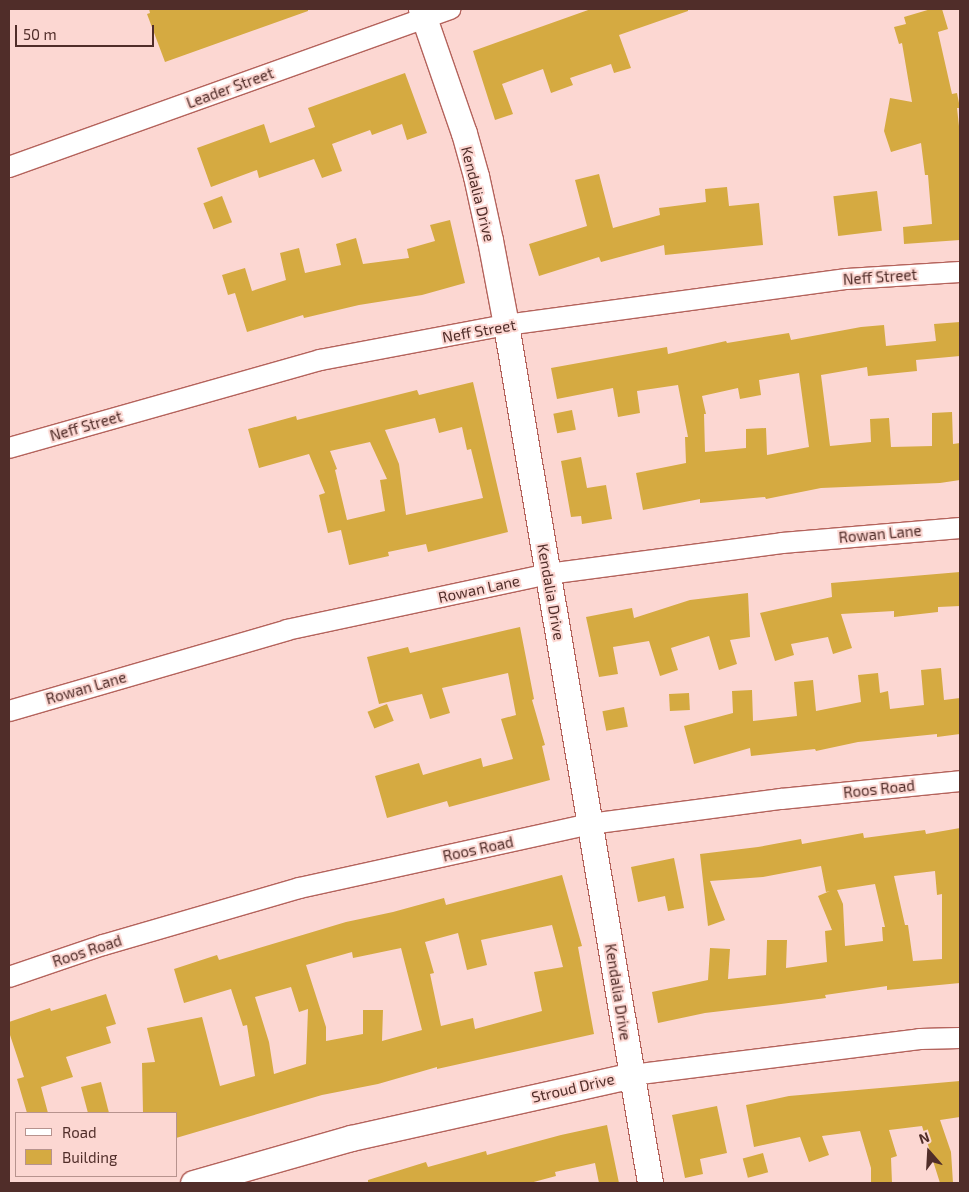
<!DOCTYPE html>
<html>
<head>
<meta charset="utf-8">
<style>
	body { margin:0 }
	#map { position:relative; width:969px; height:1192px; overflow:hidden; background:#fcd7d2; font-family:"Exo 2",sans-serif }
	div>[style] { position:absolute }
	.building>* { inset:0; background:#d5aa41; transform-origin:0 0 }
	.roads { filter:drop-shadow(1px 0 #b4635c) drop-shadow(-1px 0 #b4635c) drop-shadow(0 1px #b4635c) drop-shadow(0 -1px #b4635c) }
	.minor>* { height:20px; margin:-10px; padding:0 10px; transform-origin:10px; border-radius:10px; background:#fff }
	.tertiary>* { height:25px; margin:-12.5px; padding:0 12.5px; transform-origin:12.5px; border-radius:12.5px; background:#fff }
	span { translate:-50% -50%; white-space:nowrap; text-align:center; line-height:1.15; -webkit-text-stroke:4px #fcd7d2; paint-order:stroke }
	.street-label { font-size:15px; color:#502d29 }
	.frame { position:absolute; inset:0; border:10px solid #502d29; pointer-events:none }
	.legend { position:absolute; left:15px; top:1112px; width:162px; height:65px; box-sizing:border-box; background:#fcd7d2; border:1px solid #b7938e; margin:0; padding:6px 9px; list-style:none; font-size:15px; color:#502d29 }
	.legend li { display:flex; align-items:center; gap:10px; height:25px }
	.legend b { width:25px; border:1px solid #b7938e }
	.north { position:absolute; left:904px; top:1127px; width:50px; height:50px; -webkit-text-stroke:4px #fcd7d2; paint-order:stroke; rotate:341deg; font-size:14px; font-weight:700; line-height:20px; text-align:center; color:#502d29 }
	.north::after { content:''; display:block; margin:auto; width:18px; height:22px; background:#502d29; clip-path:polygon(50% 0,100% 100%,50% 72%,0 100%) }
	.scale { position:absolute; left:15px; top:25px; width:139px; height:22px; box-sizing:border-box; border:2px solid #502d29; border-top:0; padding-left:6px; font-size:15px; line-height:18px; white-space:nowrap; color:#502d29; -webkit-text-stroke:4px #fcd7d2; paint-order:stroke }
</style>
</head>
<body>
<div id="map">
	<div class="building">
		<div style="clip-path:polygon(149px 9px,308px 9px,308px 11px,165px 62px,147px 14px,150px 13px)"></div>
		<div style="clip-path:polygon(591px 9px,688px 9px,688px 11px,619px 35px,631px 68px,614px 73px,611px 64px,570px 78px,573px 85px,551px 93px,543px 69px,502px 84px,513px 114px,495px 120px,473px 51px)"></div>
		<div style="clip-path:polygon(931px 9px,942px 9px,948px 29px,938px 32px,952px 94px,957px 93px,960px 108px,957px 108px,960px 135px,960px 240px,904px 244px,903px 227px,932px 224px,928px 175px,925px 175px,921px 143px,891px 152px,884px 131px,890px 98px,912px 102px,902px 43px,899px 44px,894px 27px,906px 24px,904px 17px)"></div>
		<div style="clip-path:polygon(405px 73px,427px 133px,407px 140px,402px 124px,372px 135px,370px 130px,332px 144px,342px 171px,322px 178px,314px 159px,259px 178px,257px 170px,211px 187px,197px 148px,264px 124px,270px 143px,315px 127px,308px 108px)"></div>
		<div style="clip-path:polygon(599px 174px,613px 228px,660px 215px,659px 208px,706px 202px,705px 189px,727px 187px,729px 206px,759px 203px,763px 245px,665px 255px,664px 245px,601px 262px,599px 257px,539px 276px,529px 244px,587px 226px,575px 180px)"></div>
		<div style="left:877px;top:191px;width:40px;height:44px;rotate:83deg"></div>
		<div style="left:222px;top:196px;width:28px;height:20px;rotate:69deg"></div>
		<div style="clip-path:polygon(450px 220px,465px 283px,422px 295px,359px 305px,304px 318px,303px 315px,247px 332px,235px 293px,228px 295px,222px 275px,245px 268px,252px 291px,286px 280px,280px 253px,299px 248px,305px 273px,341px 265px,336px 244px,356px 238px,363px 264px,409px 258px,407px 249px,435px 241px,430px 225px)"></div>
		<div style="clip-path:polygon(evenodd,960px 322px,960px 356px,916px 360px,917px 371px,868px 376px,867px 367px,821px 375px,830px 446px,871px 442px,870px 419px,889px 418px,891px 447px,932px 446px,932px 413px,952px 412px,953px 444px,960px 443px,960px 480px,940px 483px,821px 488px,766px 499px,765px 497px,700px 503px,700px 499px,643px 510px,636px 473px,686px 463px,685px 437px,688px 437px,678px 385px,637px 391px,640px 413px,618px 417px,613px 388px,557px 399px,551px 368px,667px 347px,668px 354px,726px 341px,727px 343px,789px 333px,791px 340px,861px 327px,884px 325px,886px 346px,936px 341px,934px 324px,960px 322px,799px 373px,809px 447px,767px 455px,766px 428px,746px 429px,746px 448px,705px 452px,704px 414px,706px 414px,702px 396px,738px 388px,740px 399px,761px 395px,759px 380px,799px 373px)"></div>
		<div style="clip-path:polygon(evenodd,473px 382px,508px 532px,428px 552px,426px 544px,388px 552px,389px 556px,349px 565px,341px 530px,328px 533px,319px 495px,325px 493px,309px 454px,259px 468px,248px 429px,296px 416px,297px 420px,417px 390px,419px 395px,473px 382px,435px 418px,439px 433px,462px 427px,467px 450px,471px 449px,483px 498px,406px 515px,399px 464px,385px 430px,435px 418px,473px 382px,370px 442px,387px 479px,380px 480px,385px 511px,347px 520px,335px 470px,337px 469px,330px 451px,370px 442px)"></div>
		<div style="left:572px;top:410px;width:20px;height:19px;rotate:79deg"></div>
		<div style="clip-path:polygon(581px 457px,587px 488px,606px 485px,612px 519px,582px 524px,581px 516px,571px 517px,561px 461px)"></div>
		<div style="clip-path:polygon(960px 572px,960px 606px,938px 607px,938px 612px,894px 617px,894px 611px,841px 614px,852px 648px,833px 654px,828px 637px,791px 644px,794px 655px,775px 661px,760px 613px,832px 597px,831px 583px)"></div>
		<div style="clip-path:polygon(748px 593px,750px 637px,730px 640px,737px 664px,719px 670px,709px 636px,671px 648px,678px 670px,660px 676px,649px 641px,613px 647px,618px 674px,599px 677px,586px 617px,632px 608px,634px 618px,690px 600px)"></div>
		<div style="clip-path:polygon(520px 627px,534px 699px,532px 700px,545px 745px,542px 746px,550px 780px,449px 807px,447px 801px,387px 818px,375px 776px,419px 763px,423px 775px,481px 758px,483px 767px,513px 759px,501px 719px,516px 715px,508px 673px,442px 688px,450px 713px,430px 719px,422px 694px,379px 704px,367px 657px,408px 647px,410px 653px)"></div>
		<div style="clip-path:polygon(941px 668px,944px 700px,960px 698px,960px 734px,937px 737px,937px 734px,858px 742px,816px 751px,815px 749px,751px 756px,750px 748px,694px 764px,684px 726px,733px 713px,732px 691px,752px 690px,753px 721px,797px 716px,794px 682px,813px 680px,816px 711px,861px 702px,858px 675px,878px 673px,880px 693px,888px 691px,890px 709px,924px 705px,921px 670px)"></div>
		<div style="left:689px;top:693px;width:17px;height:20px;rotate:87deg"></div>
		<div style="left:387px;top:704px;width:18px;height:21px;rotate:68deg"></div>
		<div style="left:624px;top:707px;width:20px;height:22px;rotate:79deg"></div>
		<div style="clip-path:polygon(evenodd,960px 828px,960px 983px,887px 990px,887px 986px,825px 995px,826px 998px,781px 1004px,705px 1013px,658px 1023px,652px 992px,708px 980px,710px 948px,730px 949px,728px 979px,766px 975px,767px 940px,787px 940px,786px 968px,827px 962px,825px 931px,832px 930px,818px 896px,830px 891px,826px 892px,821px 866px,763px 877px,710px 881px,725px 920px,708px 926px,700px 854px,758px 847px,801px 839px,802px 844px,863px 833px,864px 838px,925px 830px,926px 834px,960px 828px,935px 871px,937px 895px,942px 894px,942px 959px,913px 961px,908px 925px,905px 925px,894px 876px,935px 871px,960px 828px,875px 884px,885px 927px,882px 927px,883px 941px,845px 946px,843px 904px,837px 890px,875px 884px)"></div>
		<div style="clip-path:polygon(674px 858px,684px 908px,668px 911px,665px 896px,638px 902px,631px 867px)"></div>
		<div style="clip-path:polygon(evenodd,562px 875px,582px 946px,578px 947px,594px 1034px,437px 1069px,437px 1067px,378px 1084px,322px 1095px,176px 1138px,176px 1113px,143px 1113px,142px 1063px,155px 1062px,147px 1028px,202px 1017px,220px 1086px,255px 1076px,247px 1025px,243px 1026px,231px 989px,184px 1003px,174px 969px,217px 955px,219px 960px,346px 922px,393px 912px,444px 898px,446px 905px,562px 875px,552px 925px,563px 967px,534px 972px,542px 1011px,475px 1029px,473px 1018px,441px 1026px,430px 974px,434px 973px,425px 942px,458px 933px,467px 970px,487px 965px,481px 940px,552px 925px,562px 875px,401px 948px,422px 1030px,382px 1041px,383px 1010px,363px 1010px,363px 1034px,326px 1041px,326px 1027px,306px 965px,352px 952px,353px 958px,401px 948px,562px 875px,291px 987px,299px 1012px,308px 1009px,306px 1064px,274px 1074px,269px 1042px,255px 997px,291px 987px)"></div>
		<div style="clip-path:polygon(106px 994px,116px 1024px,106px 1027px,111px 1043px,66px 1057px,73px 1077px,41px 1087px,48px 1113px,27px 1113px,17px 1079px,24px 1077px,9px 1032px,9px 1022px,50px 1008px,51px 1011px)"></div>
		<div style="clip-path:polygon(960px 1081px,960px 1117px,940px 1120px,951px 1152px,953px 1183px,940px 1183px,922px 1126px,889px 1130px,897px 1156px,891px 1158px,892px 1183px,871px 1183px,871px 1168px,860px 1131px,822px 1136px,829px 1155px,809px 1162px,800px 1137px,754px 1147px,746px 1105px,789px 1096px)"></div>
		<div style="clip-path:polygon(101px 1082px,109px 1113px,88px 1113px,81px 1087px)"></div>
		<div style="clip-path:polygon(717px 1106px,727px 1153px,700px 1159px,703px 1174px,685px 1178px,672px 1115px)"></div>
		<div style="clip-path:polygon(607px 1125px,619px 1183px,599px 1183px,595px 1163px,555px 1172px,556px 1176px,530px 1183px,368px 1183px,368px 1180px,426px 1162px,428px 1167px,486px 1151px,487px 1155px,561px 1135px)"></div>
		<div style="left:763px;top:1153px;width:20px;height:21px;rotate:75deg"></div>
	</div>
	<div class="roads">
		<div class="minor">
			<div style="left:9px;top:167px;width:469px;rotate:-19.7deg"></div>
			<div style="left:9px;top:448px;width:323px;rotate:-15.8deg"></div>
			<div style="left:320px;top:360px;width:189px;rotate:-10.7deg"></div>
			<div style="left:506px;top:325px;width:344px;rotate:-7.7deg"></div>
			<div style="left:847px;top:279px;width:113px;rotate:-3.5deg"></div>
			<div style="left:9px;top:711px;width:290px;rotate:-16.2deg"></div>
			<div style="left:287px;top:630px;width:267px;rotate:-12.1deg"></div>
			<div style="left:548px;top:574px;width:236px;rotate:-7.5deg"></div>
			<div style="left:782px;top:543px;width:179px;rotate:-4.8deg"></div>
			<div style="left:9px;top:977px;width:99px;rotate:-18.8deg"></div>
			<div style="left:103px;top:945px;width:204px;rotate:-16.2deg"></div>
			<div style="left:299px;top:888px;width:298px;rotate:-12.4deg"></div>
			<div style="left:590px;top:824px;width:193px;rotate:-7.5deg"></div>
			<div style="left:781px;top:799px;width:180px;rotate:-5.7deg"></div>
			<div style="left:632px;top:1075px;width:290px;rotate:-7.1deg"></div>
			<div style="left:920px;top:1039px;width:40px;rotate:-1.4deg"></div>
		</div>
		<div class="tertiary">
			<div style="left:421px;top:9px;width:131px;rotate:70.9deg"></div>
			<div style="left:464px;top:133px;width:45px;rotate:74.4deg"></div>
			<div style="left:476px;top:176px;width:66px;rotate:77.7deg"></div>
			<div style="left:490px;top:240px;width:86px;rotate:79.3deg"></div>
			<div style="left:506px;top:325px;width:870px;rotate:80.47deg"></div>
			<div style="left:193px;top:1183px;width:164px;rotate:-15.9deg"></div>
			<div style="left:351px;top:1138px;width:288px;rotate:-12.6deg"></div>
		</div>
	</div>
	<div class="street-label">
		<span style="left:230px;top:88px;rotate:-20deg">Leader Street</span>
		<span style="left:478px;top:194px;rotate:76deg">Kendalia Drive</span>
		<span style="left:880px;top:277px;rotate:-4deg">Neff Street</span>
		<span style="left:479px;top:331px;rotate:-10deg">Neff Street</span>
		<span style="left:86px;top:426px;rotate:-16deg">Neff Street</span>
		<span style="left:880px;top:534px;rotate:-5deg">Rowan Lane</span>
		<span style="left:479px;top:589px;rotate:-12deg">Rowan Lane</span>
		<span style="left:551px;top:592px;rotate:80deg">Kendalia Drive</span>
		<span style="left:86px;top:688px;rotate:-16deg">Rowan Lane</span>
		<span style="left:879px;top:789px;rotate:-6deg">Roos Road</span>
		<span style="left:478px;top:849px;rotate:-12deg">Roos Road</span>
		<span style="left:87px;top:951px;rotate:-18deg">Roos Road</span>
		<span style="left:618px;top:992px;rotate:81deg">Kendalia Drive</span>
		<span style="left:573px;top:1088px;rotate:-13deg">Stroud Drive</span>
	</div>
	<div class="frame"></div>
	<ul class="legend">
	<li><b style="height:6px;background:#fff"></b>Road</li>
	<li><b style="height:14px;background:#d5aa41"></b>Building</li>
	</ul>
	<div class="north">N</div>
	<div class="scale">50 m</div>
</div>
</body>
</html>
